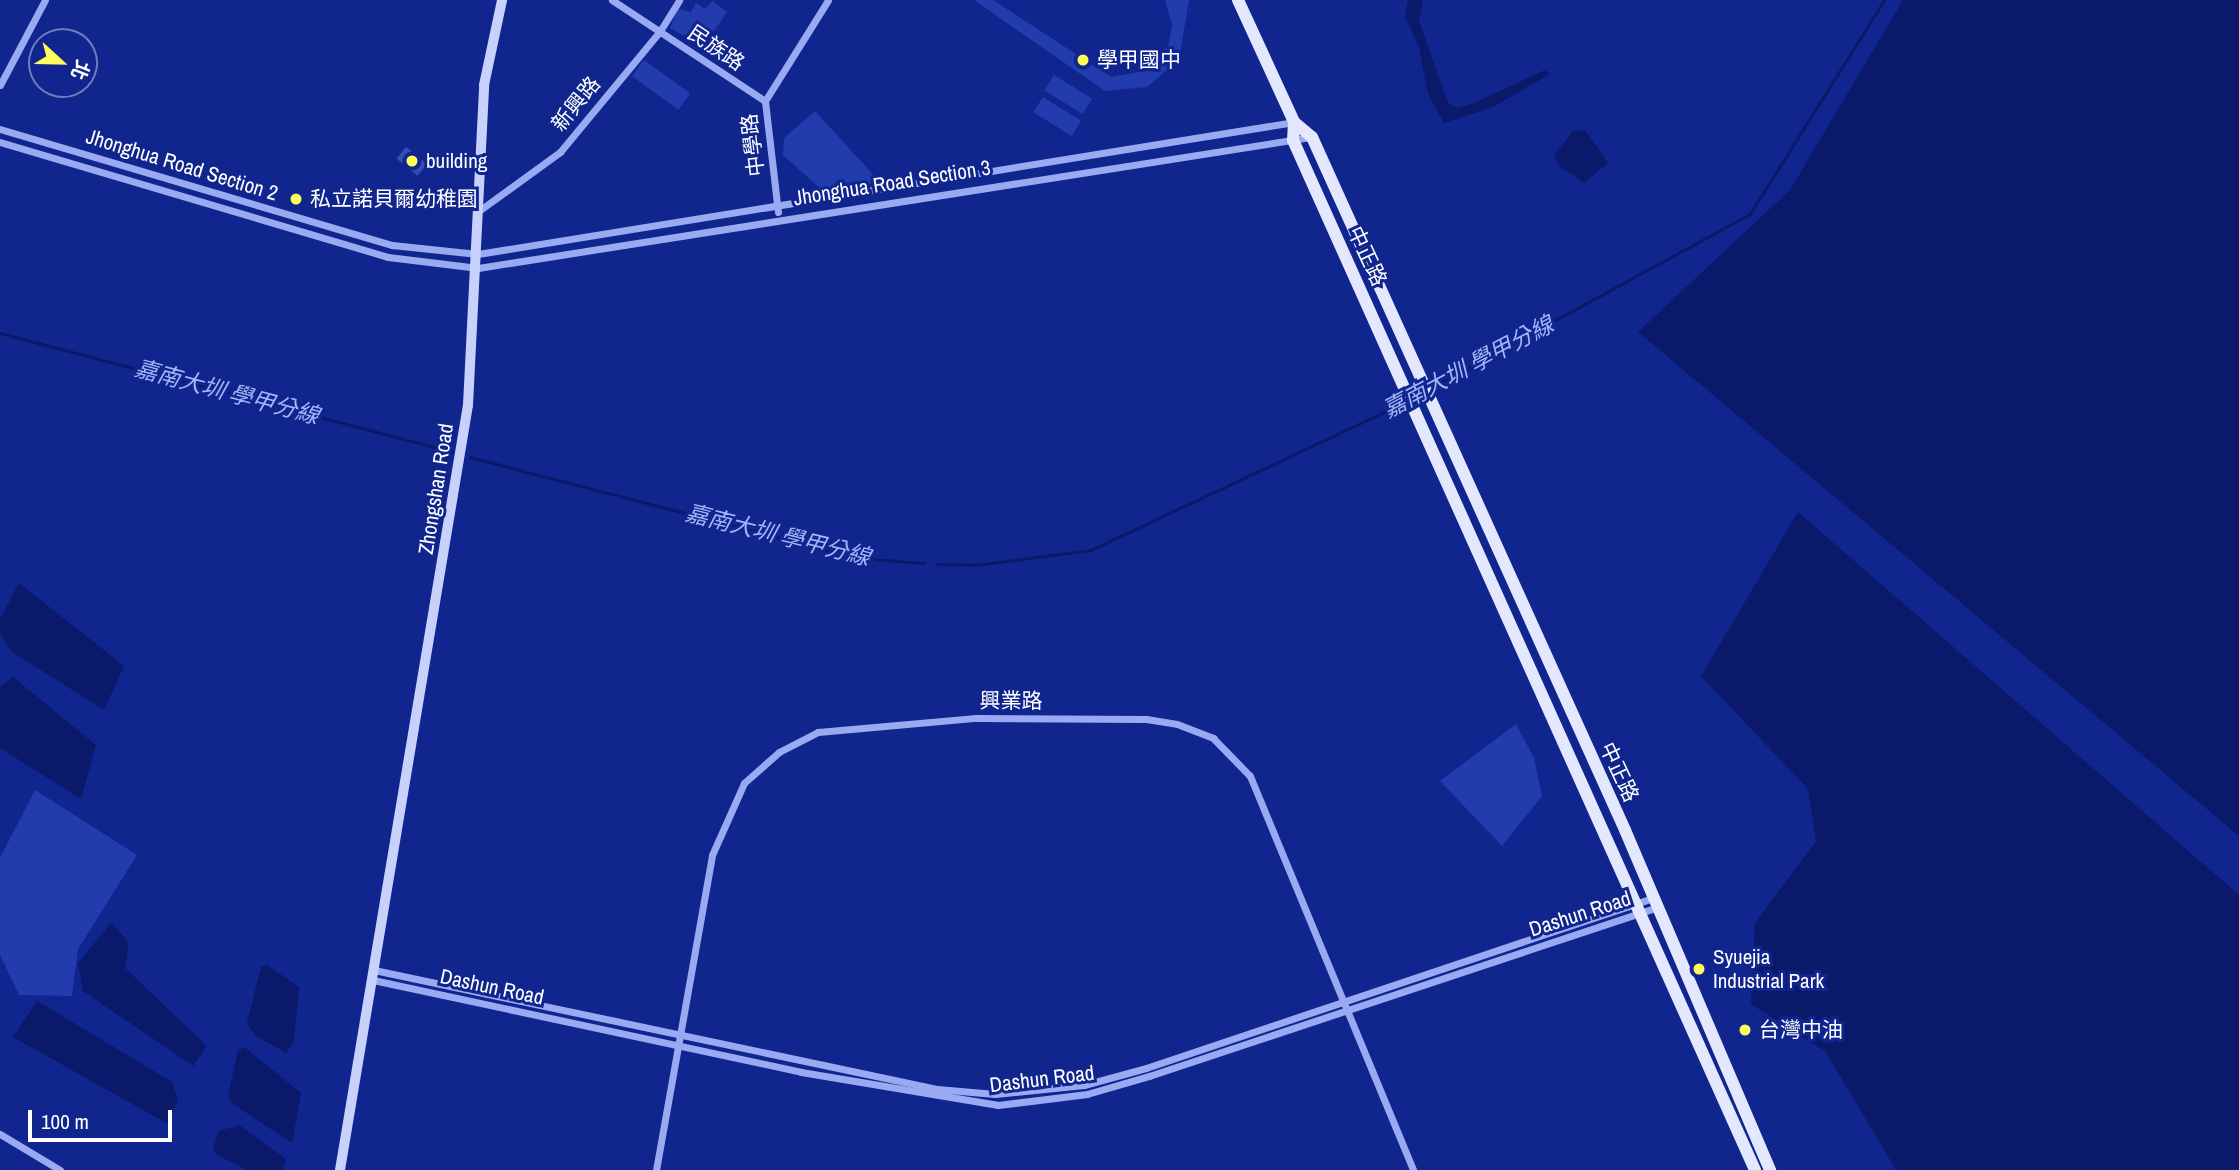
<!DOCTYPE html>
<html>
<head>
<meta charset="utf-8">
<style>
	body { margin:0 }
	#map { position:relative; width:2239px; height:1170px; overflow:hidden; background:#10268e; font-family:"Archivo Narrow","Noto Sans TC",sans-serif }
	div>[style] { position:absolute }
	.green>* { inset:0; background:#223cae; transform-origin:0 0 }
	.water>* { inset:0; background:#0a196a }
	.stream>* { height:2.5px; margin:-1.25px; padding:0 1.25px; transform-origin:1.25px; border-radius:1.25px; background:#0a196a }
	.building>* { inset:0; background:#344cb6; transform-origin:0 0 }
	.minor>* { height:7px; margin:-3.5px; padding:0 3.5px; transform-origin:3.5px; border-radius:3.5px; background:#99aaf2 }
	.secondary>* { height:10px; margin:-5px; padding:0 5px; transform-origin:5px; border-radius:5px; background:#c8d1fc }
	.primary>* { height:12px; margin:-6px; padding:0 6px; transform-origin:6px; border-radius:6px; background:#e4e8ff }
	.dots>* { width:19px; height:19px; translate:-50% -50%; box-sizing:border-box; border:4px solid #10268e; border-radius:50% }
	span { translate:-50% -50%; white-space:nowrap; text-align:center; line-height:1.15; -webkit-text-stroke:6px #10268e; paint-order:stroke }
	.street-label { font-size:21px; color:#fff }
	.poi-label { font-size:21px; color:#fff }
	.left { translate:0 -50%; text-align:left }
	.water-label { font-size:23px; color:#a5b5fa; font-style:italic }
	.north { position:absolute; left:28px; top:28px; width:70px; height:70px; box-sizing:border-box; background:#10268e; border:2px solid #707dbb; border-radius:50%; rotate:112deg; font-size:19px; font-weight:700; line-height:28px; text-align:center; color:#fff }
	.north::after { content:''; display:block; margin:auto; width:24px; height:32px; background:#fffb5a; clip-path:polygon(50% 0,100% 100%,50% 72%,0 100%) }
	.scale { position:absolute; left:28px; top:1110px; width:144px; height:32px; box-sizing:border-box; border:4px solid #fff; border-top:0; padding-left:9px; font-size:21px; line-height:24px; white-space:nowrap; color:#fff; -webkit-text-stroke:5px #10268e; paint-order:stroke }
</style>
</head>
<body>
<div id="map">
	<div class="green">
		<div style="clip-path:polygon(974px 0,993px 0,1111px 77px,1151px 70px,1169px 44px,1172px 25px,1165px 0,1189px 0,1179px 59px,1147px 87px,1105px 91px)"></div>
		<div style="clip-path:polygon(713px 1px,727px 12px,703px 47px,670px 28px,678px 9px,691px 12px,696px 3px,705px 9px)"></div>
		<div style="left:644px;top:60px;width:57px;height:20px;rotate:36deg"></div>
		<div style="left:1054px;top:75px;width:45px;height:18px;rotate:32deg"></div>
		<div style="left:1043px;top:97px;width:45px;height:18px;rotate:32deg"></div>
		<div style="clip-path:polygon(815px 111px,879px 181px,881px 182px,822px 190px,783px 155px,784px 138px)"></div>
		<div style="clip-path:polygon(1516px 724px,1534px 758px,1542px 796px,1502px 846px,1440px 781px)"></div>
		<div style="clip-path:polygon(35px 790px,137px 855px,78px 949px,72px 996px,19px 995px,0 955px,0 858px)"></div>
	</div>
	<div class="water">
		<div style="clip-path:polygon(1408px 0,1423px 0,1419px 20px,1448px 103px,1457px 108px,1474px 103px,1545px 70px,1550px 74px,1493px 107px,1444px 123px,1428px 94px,1419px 48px,1405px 16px)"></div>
		<div style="clip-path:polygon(1903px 0,2239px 0,2239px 836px,1638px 332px,1790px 190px)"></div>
		<div style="clip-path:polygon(1585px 130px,1608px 163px,1584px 183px,1558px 165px,1554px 155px,1573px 131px)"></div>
		<div style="clip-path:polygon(1798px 512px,2239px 895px,2239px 1170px,1896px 1170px,1825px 1051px,1751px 1004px,1755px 923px,1816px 841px,1808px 789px,1701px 676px)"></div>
		<div style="clip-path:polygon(19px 583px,124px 666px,104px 710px,12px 652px,0 634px,0 619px)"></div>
		<div style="clip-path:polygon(13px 677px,96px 745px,81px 799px,0 748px,0 687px)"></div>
		<div style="clip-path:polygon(111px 923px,129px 942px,125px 968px,207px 1046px,193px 1066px,83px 991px,78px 963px)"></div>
		<div style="clip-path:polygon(267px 965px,299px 987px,294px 1042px,286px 1053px,256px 1036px,247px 1023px,261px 967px)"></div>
		<div style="clip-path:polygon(37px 1001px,172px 1082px,178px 1099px,168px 1124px,13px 1037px)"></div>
		<div style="clip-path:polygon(244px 1047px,301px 1093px,292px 1143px,233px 1104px,228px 1096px,238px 1050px)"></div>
		<div style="clip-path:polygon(239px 1125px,286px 1159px,283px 1170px,247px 1170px,217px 1155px,213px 1148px,219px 1131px)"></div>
	</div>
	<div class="stream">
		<div style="left:0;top:333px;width:468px;rotate:14.7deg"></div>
		<div style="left:1431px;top:388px;width:363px;rotate:-28.6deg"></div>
		<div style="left:1750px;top:214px;width:252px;rotate:-57.9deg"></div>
		<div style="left:470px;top:457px;width:401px;rotate:14.6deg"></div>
		<div style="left:858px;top:558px;width:66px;rotate:4.3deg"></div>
		<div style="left:937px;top:564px;width:39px;rotate:1deg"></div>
		<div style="left:976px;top:565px;width:116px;rotate:-7.4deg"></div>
		<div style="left:1091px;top:550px;width:349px;rotate:-25.2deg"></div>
	</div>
	<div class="building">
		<div style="left:406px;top:147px;width:27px;height:15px;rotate:39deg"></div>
	</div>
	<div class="minor">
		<div style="left:612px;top:0;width:183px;rotate:33.4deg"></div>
		<div style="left:0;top:85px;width:96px;rotate:-62.1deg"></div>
		<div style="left:0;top:129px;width:409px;rotate:16.5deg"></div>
		<div style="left:392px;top:245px;width:86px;rotate:6deg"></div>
		<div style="left:478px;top:254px;width:827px;rotate:-9.19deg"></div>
		<div style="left:0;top:142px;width:405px;rotate:16.5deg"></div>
		<div style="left:388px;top:257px;width:91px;rotate:7deg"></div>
		<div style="left:478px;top:268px;width:843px;rotate:-8.94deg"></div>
		<div style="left:480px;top:210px;width:99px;rotate:-35.9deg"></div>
		<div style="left:560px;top:152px;width:157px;rotate:-50.4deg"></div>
		<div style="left:660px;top:31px;width:36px;rotate:-58deg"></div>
		<div style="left:778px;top:212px;width:112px;rotate:-96.7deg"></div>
		<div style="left:765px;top:101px;width:119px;rotate:-58deg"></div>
		<div style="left:374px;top:970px;width:575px;rotate:11.93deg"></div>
		<div style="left:937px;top:1089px;width:58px;rotate:4.9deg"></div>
		<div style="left:995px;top:1094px;width:89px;rotate:-5.8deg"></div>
		<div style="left:1084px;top:1085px;width:64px;rotate:-15.3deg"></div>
		<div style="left:1146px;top:1068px;width:535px;rotate:-18.54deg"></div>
		<div style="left:373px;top:980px;width:438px;rotate:12.1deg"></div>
		<div style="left:801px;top:1072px;width:200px;rotate:9.5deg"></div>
		<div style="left:998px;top:1105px;width:90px;rotate:-7deg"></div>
		<div style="left:1087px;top:1094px;width:65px;rotate:-16.2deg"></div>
		<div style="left:1149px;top:1076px;width:536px;rotate:-18.37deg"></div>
		<div style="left:0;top:1134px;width:70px;rotate:31deg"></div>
		<div style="left:656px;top:1170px;width:320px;rotate:-79.9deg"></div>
		<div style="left:712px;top:855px;width:79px;rotate:-66deg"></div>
		<div style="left:744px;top:783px;width:47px;rotate:-41.5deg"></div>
		<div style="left:779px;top:752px;width:44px;rotate:-27.1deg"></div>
		<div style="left:818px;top:732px;width:159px;rotate:-5.1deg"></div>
		<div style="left:976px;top:718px;width:170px;rotate:0.3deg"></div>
		<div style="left:1146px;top:719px;width:31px;rotate:9deg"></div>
		<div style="left:1177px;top:724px;width:39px;rotate:21deg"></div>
		<div style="left:1213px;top:738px;width:53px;rotate:45.8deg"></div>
		<div style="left:1250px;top:776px;width:426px;rotate:67.5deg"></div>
	</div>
	<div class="secondary">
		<div style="left:340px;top:1170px;width:776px;rotate:-80.5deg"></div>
		<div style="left:468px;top:405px;width:320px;rotate:-87.1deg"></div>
		<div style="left:484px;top:85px;width:87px;rotate:-78deg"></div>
	</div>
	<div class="primary">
		<div style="left:1238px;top:0;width:134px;rotate:65.3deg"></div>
		<div style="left:1294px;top:122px;width:23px;rotate:40deg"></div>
		<div style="left:1312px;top:137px;width:760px;rotate:65.69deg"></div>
		<div style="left:1625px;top:830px;width:370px;rotate:66.9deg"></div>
		<div style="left:1294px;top:122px;width:18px;rotate:93deg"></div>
		<div style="left:1293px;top:140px;width:1129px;rotate:65.84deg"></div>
	</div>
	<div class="dots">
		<div style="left:1083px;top:60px;background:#fffb5a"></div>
		<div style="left:412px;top:161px;background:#fffb5a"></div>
		<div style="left:296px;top:199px;background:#fffb5a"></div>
		<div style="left:1699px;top:969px;background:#fffb5a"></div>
		<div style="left:1745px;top:1030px;background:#fffb5a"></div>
	</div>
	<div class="street-label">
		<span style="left:716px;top:48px;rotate:34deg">民族路</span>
		<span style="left:576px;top:104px;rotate:-51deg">新興路</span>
		<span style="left:753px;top:145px;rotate:-97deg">中學路</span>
		<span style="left:182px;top:165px;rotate:17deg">Jhonghua Road Section 2</span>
		<span style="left:892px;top:183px;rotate:-9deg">Jhonghua Road Section 3</span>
		<span style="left:1367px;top:256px;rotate:65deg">中正路</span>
		<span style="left:436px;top:489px;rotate:-81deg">Zhongshan Road</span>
		<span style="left:1011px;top:701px">興業路</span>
		<span style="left:1619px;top:772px;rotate:65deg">中正路</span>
		<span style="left:1580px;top:914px;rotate:-18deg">Dashun Road</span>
		<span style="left:492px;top:987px;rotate:12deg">Dashun Road</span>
		<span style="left:1042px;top:1079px;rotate:-7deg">Dashun Road</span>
	</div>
	<div class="poi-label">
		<span class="left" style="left:1097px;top:60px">學甲國中</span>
		<span class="left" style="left:426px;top:161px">building</span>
		<span class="left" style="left:310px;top:199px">私立諾貝爾幼稚園</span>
		<span class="left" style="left:1713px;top:969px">Syuejia<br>Industrial Park</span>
		<span class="left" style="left:1759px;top:1030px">台灣中油</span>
	</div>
	<div class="water-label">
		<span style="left:1468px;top:367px;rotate:-28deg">嘉南大圳 學甲分線</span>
		<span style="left:227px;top:392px;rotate:15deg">嘉南大圳 學甲分線</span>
		<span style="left:778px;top:535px;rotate:14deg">嘉南大圳 學甲分線</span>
	</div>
	<div class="north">北</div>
	<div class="scale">100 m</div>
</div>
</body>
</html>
